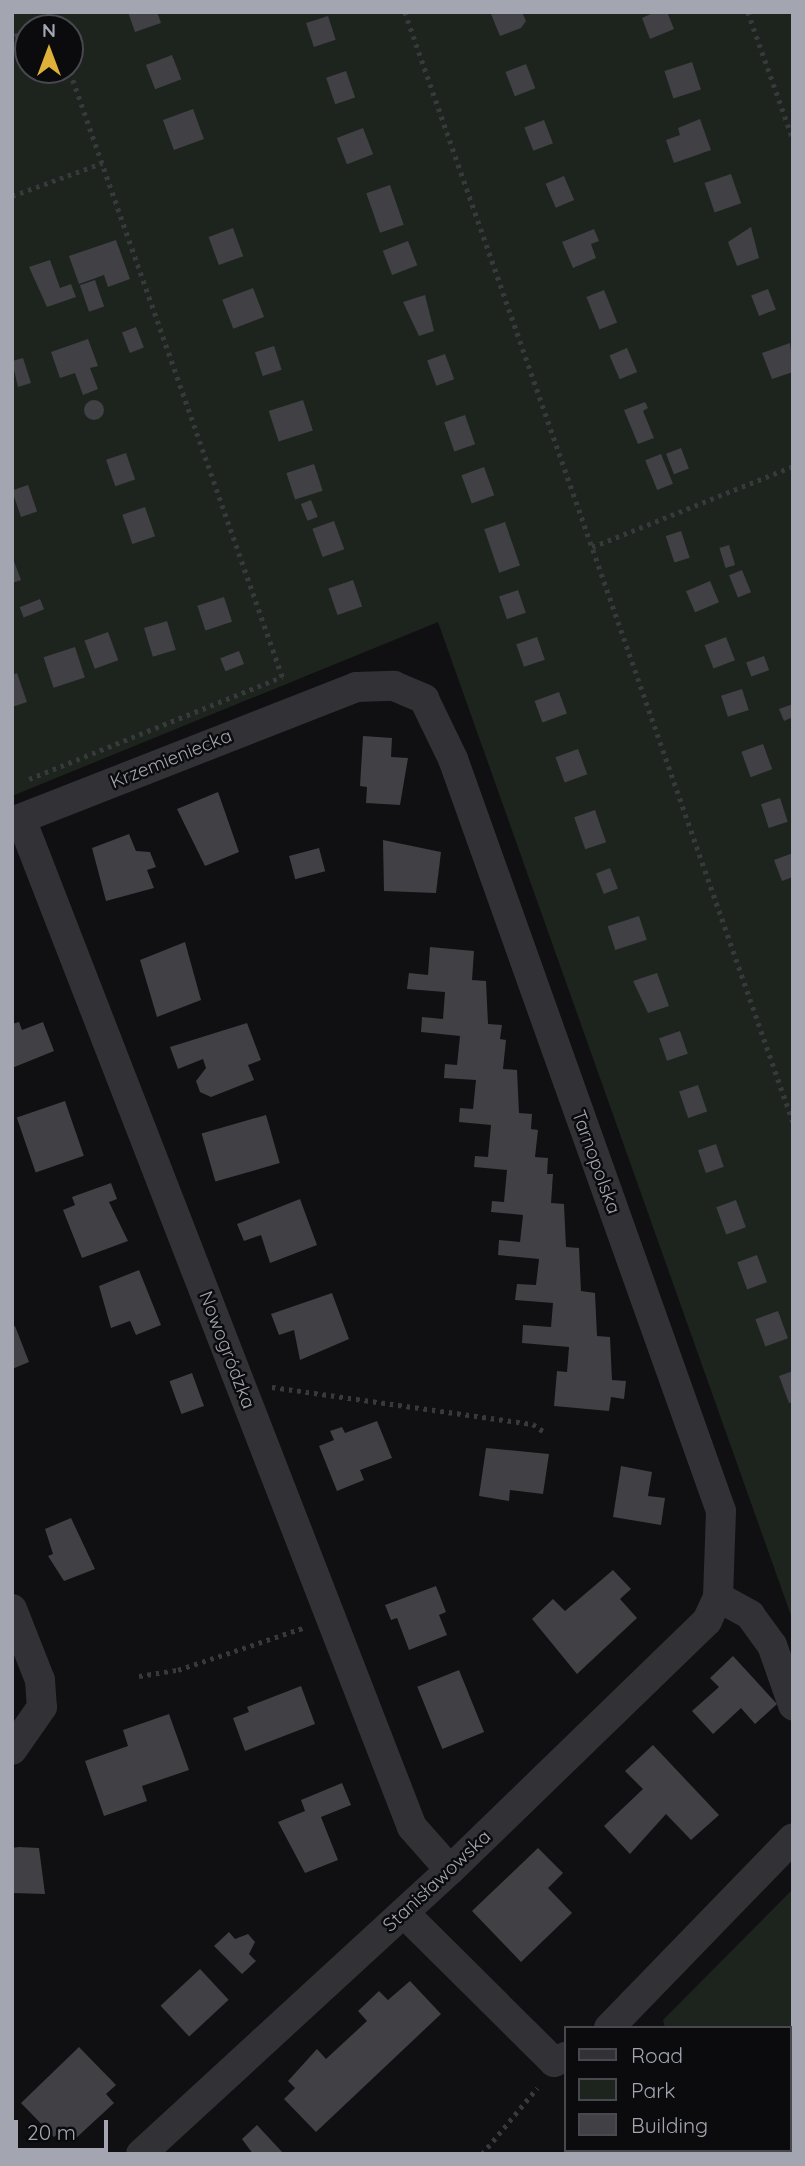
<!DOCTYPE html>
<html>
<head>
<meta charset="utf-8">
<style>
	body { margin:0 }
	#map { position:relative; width:805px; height:2166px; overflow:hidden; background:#101012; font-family:Quicksand,sans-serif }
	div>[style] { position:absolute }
	.green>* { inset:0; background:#1d241e }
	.building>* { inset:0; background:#404045; transform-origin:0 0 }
	.round { border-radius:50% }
	.path>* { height:4.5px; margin-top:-2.25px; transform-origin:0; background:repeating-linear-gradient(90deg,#38393d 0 3.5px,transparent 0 8.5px) }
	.minor>* { height:30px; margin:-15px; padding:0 15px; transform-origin:15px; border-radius:15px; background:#323236 }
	span { translate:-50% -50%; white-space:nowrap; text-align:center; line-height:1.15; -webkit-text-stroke:5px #0b0b0d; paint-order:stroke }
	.street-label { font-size:19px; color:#a3a6b1 }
	.frame { position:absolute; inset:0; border:14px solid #a3a6b1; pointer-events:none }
	.legend { position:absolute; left:564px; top:2026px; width:228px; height:126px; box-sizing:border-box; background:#0b0b0d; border:2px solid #48494f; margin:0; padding:9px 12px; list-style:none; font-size:21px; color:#a3a6b1 }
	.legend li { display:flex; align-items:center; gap:14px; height:35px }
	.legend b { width:35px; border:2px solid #48494f }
	.north { position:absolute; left:14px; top:14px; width:70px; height:70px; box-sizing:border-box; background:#0b0b0d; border:2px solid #48494f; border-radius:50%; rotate:0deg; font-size:19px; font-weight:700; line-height:28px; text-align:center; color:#a3a6b1 }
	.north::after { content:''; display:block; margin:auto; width:24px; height:32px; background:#e0b139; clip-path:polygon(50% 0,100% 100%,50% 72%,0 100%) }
	.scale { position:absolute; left:14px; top:2120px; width:94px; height:32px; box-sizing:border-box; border:4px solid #a3a6b1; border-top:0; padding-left:9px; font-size:21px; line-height:24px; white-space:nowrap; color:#a3a6b1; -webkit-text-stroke:5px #0b0b0d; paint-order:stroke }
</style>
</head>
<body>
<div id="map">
	<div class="green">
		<div style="clip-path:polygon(evenodd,12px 12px,793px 12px,793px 1621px,438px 622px,12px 796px,12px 12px,28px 28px,70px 28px,70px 70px,28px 70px,28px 28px)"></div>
		<div style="clip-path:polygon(793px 1889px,793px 2154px,707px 2154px,789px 2150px,789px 2028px,665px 2028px,663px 2020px)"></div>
	</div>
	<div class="building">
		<div style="clip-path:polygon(128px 12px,157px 12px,161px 23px,135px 32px)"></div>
		<div style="clip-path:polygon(522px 12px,526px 21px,521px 28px,500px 36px,491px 14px)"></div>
		<div style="clip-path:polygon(655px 12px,667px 12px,674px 29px,650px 39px,642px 18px)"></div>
		<div style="left:328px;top:16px;width:25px;height:23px;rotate:72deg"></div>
		<div style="clip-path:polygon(28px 30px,28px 59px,23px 61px,14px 34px)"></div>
		<div style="left:172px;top:55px;width:26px;height:28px;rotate:69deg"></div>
		<div style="left:692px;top:62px;width:29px;height:29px;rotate:72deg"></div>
		<div style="left:526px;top:64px;width:26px;height:22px;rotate:69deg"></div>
		<div style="left:346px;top:71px;width:28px;height:21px;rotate:71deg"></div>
		<div style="left:193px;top:109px;width:32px;height:32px;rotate:70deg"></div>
		<div style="clip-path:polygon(700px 119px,711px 150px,674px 163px,666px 140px,680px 135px,678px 128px)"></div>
		<div style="left:544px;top:120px;width:25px;height:21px;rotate:69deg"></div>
		<div style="left:363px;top:128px;width:28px;height:28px;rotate:69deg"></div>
		<div style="left:731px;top:174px;width:31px;height:28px;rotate:71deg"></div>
		<div style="left:564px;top:176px;width:26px;height:20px;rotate:67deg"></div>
		<div style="left:390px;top:185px;width:42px;height:25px;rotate:71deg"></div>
		<div style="clip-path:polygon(751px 227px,759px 258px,737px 266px,728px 242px)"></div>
		<div style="left:233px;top:228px;width:30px;height:26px;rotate:70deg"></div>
		<div style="clip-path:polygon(594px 229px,599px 241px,591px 244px,596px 258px,573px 268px,562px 242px)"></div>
		<div style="clip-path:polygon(116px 240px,130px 279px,108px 287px,104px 275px,79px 284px,69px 256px)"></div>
		<div style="left:408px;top:241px;width:26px;height:27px;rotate:69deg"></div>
		<div style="clip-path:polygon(50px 260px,60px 288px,71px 284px,76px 297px,47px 307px,29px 267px)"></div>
		<div style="left:95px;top:280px;width:28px;height:16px;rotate:71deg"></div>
		<div style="left:253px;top:288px;width:31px;height:33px;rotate:69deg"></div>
		<div style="left:768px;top:289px;width:22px;height:18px;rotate:69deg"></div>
		<div style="left:604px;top:290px;width:35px;height:19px;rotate:68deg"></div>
		<div style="clip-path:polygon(425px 295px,434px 331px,419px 336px,403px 302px)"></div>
		<div style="left:136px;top:327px;width:22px;height:15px;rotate:69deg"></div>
		<div style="clip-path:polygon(88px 339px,98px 366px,90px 368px,98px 389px,83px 395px,75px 373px,60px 378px,51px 352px)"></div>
		<div style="clip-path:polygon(790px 343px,793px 372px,772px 379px,762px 353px)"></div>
		<div style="left:274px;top:346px;width:25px;height:20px;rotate:72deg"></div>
		<div style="left:627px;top:348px;width:26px;height:19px;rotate:67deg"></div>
		<div style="left:445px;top:354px;width:27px;height:19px;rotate:70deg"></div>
		<div style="clip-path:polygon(23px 358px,31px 383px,18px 387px,12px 361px)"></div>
		<div class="round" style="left:84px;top:400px;width:20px;height:20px"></div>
		<div style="left:303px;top:400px;width:32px;height:36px;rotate:72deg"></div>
		<div style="clip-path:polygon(645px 402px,648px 408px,643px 411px,654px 438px,638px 444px,624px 410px)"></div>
		<div style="left:465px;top:415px;width:31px;height:22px;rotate:71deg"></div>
		<div style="left:681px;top:448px;width:22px;height:16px;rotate:69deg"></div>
		<div style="left:126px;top:453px;width:28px;height:21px;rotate:71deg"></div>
		<div style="left:661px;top:454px;width:32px;height:17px;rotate:68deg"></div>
		<div style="left:314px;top:464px;width:28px;height:29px;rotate:72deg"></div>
		<div style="left:484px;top:467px;width:30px;height:24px;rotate:70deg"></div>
		<div style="left:28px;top:485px;width:28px;height:17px;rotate:71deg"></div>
		<div style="left:311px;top:500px;width:18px;height:11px;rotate:68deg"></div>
		<div style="left:145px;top:507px;width:31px;height:24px;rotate:71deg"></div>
		<div style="left:334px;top:521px;width:30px;height:23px;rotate:70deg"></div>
		<div style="left:505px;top:522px;width:46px;height:22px;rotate:71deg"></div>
		<div style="left:681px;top:531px;width:28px;height:16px;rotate:72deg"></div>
		<div style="left:729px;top:545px;width:21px;height:10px;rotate:73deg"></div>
		<div style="clip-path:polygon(12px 556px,21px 580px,12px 583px)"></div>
		<div style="left:742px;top:570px;width:24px;height:14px;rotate:68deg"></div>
		<div style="left:353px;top:580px;width:28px;height:26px;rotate:71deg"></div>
		<div style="left:710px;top:581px;width:23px;height:26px;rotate:67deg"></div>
		<div style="left:518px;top:590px;width:24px;height:20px;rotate:71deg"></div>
		<div style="left:224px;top:597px;width:26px;height:28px;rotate:72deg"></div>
		<div style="left:40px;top:599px;width:11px;height:22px;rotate:68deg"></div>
		<div style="left:167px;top:621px;width:30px;height:24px;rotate:73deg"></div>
		<div style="left:108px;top:632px;width:30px;height:25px;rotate:70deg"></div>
		<div style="left:537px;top:637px;width:24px;height:22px;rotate:71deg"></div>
		<div style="left:726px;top:637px;width:25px;height:23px;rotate:69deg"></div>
		<div style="left:75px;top:647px;width:32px;height:33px;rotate:72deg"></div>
		<div style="left:239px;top:651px;width:14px;height:20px;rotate:69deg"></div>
		<div style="left:764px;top:656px;width:15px;height:19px;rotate:70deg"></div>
		<div style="clip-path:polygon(17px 673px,27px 702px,12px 707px,12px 675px)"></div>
		<div style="left:742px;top:689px;width:22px;height:22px;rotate:72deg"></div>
		<div style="left:559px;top:692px;width:23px;height:26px;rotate:70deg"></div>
		<div style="clip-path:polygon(793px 704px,793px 717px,784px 721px,779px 709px)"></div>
		<div style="clip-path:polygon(363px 736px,392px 738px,391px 757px,408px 758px,400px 805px,366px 803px,367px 787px,360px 786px)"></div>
		<div style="left:763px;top:744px;width:27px;height:23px;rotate:70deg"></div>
		<div style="left:578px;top:749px;width:27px;height:24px;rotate:70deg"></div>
		<div style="clip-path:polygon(218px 792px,239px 852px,205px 866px,177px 809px)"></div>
		<div style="left:780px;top:798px;width:25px;height:20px;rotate:72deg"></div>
		<div style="left:595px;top:810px;width:34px;height:22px;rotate:71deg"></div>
		<div style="clip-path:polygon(129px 834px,136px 851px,150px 852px,156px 867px,147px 870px,154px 888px,106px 901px,92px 848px)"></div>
		<div style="clip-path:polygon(383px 840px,441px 852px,436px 893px,384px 891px)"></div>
		<div style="left:319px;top:848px;width:24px;height:31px;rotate:75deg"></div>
		<div style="clip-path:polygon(793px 853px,793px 877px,782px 881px,774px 860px)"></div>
		<div style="left:610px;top:868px;width:22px;height:15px;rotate:69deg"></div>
		<div style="left:639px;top:916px;width:25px;height:33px;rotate:72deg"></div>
		<div style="clip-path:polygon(185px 942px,201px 1000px,157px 1017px,140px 960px)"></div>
		<div style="clip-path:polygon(430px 947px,474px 951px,472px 980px,486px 981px,488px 1024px,502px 1025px,500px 1039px,506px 1040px,503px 1069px,517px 1070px,519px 1113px,532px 1114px,531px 1129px,538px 1130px,535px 1157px,548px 1158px,547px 1174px,553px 1174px,551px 1203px,564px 1204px,566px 1247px,579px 1248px,581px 1291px,595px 1293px,597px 1336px,610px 1337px,612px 1380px,626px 1381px,624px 1399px,611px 1397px,609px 1411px,554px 1406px,557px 1371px,567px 1372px,569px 1347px,522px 1343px,523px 1325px,551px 1327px,553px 1303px,515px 1300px,517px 1284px,536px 1285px,539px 1259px,498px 1255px,499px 1240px,520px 1242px,523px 1215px,491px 1212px,492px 1201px,504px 1202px,507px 1170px,474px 1167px,475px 1156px,488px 1157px,491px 1125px,459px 1122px,460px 1108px,473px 1109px,476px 1080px,444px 1078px,445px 1064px,457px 1065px,460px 1036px,421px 1032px,422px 1017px,443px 1019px,445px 992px,407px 989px,409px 973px,428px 975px)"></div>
		<div style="clip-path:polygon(657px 973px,669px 1006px,648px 1013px,633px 981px)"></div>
		<div style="clip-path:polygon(19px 1022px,22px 1030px,43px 1022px,54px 1051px,12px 1068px,12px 1024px)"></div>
		<div style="clip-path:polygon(247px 1023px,261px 1060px,248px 1065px,254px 1080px,211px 1097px,200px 1092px,196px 1081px,206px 1068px,203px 1059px,178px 1069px,170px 1047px)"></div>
		<div style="left:680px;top:1031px;width:24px;height:22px;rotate:71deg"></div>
		<div style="left:698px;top:1085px;width:28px;height:20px;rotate:71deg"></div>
		<div style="left:65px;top:1101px;width:58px;height:51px;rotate:71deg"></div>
		<div style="left:266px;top:1115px;width:50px;height:67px;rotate:74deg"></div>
		<div style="left:716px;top:1144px;width:24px;height:19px;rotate:71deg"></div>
		<div style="clip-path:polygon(111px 1183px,117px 1199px,109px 1202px,128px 1241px,82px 1258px,63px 1210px,75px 1205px,72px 1197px)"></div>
		<div style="clip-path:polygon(300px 1199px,317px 1245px,270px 1263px,261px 1235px,244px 1241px,237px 1224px)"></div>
		<div style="left:736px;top:1200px;width:29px;height:21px;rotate:70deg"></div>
		<div style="left:757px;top:1255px;width:29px;height:21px;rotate:70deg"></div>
		<div style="clip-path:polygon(139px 1270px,161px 1325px,136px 1335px,130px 1321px,111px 1328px,99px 1286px)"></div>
		<div style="clip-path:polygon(332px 1293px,349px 1339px,300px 1360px,294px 1330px,279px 1335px,271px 1314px)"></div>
		<div style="left:778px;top:1311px;width:29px;height:24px;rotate:70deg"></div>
		<div style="clip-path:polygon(15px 1326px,29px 1362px,12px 1369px,12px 1327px)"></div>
		<div style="clip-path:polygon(793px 1371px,793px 1402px,789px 1403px,779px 1376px)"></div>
		<div style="left:192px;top:1373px;width:35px;height:24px;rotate:70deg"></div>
		<div style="clip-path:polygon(377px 1421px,392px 1458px,360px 1470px,364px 1480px,337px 1491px,319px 1446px,334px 1440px,330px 1431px,342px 1427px,345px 1433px)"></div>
		<div style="clip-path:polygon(486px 1448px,549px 1454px,543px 1494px,510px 1490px,509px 1501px,479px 1496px)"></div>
		<div style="clip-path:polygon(621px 1466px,652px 1472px,648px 1496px,665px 1498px,661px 1525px,613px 1517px)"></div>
		<div style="clip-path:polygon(71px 1518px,95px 1569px,64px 1581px,48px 1556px,53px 1554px,45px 1529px)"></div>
		<div style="clip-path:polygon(613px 1570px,631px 1589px,620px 1599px,637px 1618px,577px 1674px,532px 1619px,553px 1599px,565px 1611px)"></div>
		<div style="clip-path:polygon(436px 1586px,446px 1612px,439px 1615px,447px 1635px,409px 1650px,397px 1618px,391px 1620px,385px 1605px)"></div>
		<div style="clip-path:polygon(733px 1656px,777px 1704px,755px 1724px,741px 1708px,713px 1734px,692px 1711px,719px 1687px,710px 1678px)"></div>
		<div style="left:459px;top:1670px;width:67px;height:45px;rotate:68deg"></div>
		<div style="clip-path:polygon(301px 1686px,315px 1724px,245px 1751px,233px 1718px,249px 1712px,247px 1707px)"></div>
		<div style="clip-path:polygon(169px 1714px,189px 1770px,142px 1786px,147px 1801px,104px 1816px,85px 1761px,128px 1746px,123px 1730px)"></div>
		<div style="clip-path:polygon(653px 1745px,719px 1815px,691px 1840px,666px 1814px,630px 1854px,604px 1826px,643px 1789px,625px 1771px)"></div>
		<div style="clip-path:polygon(342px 1783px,351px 1805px,321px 1817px,338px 1860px,305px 1873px,278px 1822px,305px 1811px,301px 1800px)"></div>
		<div style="clip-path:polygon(19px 1847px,39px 1848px,45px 1894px,12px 1893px,12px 1848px)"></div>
		<div style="clip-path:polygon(538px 1848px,563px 1873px,548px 1888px,572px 1913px,521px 1962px,472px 1911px)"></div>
		<div style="clip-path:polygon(229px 1932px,235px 1939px,248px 1934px,255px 1942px,249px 1954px,256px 1961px,242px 1974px,214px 1946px)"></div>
		<div style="left:200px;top:1969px;width:42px;height:54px;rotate:47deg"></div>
		<div style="clip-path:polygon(410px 1981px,441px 2014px,316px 2132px,284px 2099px,295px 2088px,288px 2081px,317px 2049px,326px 2059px,367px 2021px,358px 2011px,379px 1991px,388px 2000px)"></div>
		<div style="clip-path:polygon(79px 2047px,116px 2085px,106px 2094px,114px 2103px,75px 2139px,64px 2128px,54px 2137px,21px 2103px)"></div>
		<div style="clip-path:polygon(257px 2125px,284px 2154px,253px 2154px,242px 2139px)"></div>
	</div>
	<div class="path">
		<div style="left:49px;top:12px;width:17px;rotate:73deg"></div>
		<div style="left:405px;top:12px;width:1176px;rotate:70.73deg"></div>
		<div style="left:748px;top:12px;width:135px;rotate:70.5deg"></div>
		<div style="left:12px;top:196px;width:96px;rotate:-20.1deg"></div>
		<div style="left:592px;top:547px;width:217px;rotate:-21.9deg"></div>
		<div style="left:29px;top:779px;width:273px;rotate:-22deg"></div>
		<div style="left:282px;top:677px;width:643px;rotate:-109.34deg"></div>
		<div style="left:272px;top:1387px;width:264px;rotate:8.1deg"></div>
		<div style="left:533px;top:1424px;width:16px;rotate:35deg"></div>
		<div style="left:139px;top:1676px;width:39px;rotate:-9deg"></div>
		<div style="left:178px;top:1670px;width:132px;rotate:-18.6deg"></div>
		<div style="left:482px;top:2154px;width:86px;rotate:-50.2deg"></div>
	</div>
	<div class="minor">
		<div style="left:21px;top:819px;width:1081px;rotate:68.8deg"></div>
		<div style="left:412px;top:1827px;width:57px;rotate:48.5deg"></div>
		<div style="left:12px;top:822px;width:370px;rotate:-21.4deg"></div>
		<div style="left:356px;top:687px;width:38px;rotate:-2deg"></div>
		<div style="left:394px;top:686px;width:33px;rotate:23deg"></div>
		<div style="left:424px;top:699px;width:67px;rotate:64.2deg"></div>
		<div style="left:453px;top:759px;width:798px;rotate:70.38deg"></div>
		<div style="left:721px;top:1511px;width:86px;rotate:92deg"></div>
		<div style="left:718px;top:1597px;width:37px;rotate:29deg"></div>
		<div style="left:750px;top:1615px;width:37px;rotate:54deg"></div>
		<div style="left:772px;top:1645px;width:64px;rotate:70.7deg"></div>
		<div style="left:12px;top:1609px;width:76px;rotate:68.5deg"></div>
		<div style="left:40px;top:1680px;width:27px;rotate:86deg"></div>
		<div style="left:42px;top:1707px;width:52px;rotate:124.9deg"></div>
		<div style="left:404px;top:1913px;width:211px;rotate:44.8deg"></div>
		<div style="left:554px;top:2062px;width:12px;rotate:-24deg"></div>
		<div style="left:609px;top:2028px;width:264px;rotate:-45.9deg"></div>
		<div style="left:141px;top:2154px;width:420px;rotate:-42.6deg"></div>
		<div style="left:450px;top:1870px;width:358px;rotate:-44.1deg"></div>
		<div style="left:707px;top:1621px;width:26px;rotate:-65deg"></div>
	</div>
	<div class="street-label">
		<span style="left:171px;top:759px;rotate:-22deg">Krzemieniecka</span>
		<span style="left:596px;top:1162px;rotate:70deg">Tarnopolska</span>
		<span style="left:227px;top:1350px;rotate:69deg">Nowogródzka</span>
		<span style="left:437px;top:1881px;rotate:-43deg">Stanisławowska</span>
	</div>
	<div class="frame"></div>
	<ul class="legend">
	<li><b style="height:9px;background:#323236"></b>Road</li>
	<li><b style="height:19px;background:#1d241e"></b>Park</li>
	<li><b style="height:19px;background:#404045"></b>Building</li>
	</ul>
	<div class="north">N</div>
	<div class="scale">20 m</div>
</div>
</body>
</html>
